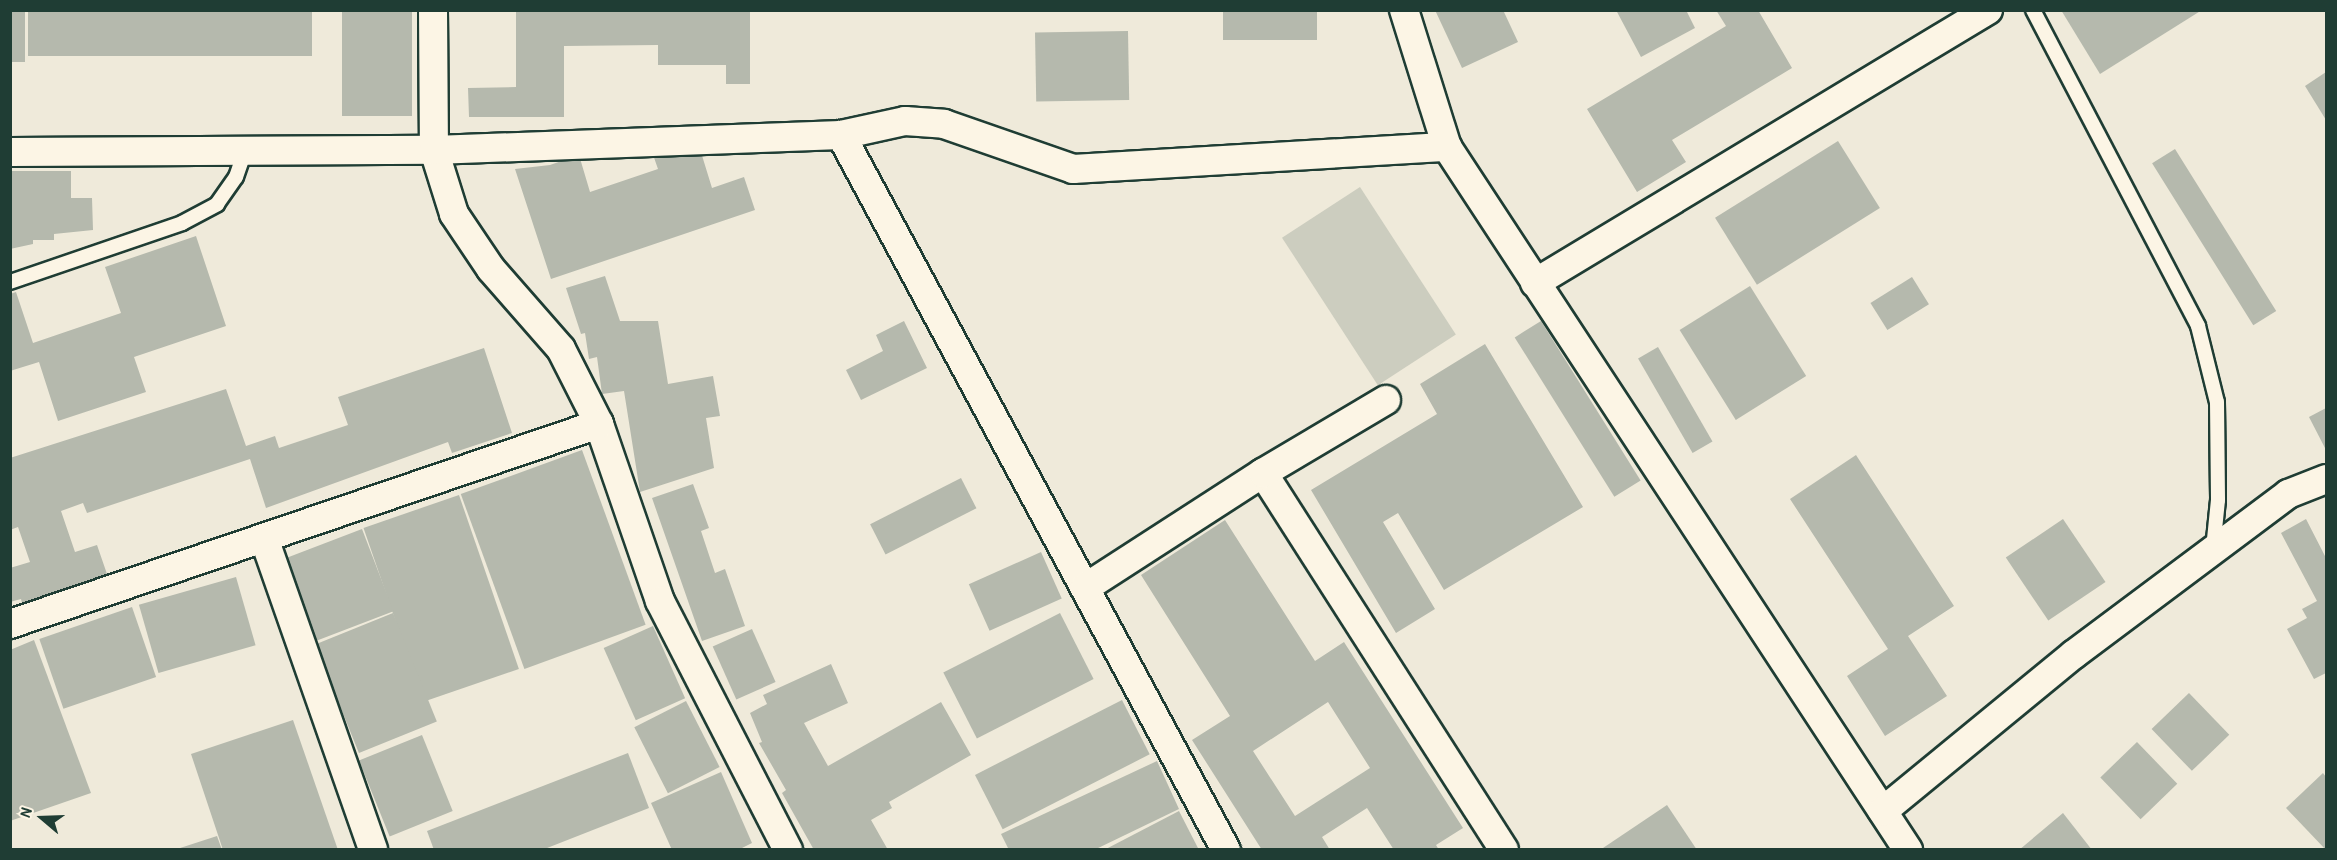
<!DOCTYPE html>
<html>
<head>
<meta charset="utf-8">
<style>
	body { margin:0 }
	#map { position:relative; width:2337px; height:860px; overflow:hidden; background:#efeada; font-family:"Patrick Hand",sans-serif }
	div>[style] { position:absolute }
	.green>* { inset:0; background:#cccdbf; transform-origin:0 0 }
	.building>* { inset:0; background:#b5b9ad; transform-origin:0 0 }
	.roads { filter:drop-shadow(2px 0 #1f3d34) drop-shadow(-2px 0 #1f3d34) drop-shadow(0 2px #1f3d34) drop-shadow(0 -2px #1f3d34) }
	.service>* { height:14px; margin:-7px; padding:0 7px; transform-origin:7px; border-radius:7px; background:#fcf5e5 }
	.minor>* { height:28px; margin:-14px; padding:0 14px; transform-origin:14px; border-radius:14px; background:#fcf5e5 }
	span { translate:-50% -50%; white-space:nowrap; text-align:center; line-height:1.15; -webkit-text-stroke:6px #fcf5e5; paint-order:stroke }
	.frame { position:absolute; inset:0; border:12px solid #1f3d34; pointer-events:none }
	.north { position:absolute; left:12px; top:788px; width:60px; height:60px; -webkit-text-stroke:4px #fcf5e5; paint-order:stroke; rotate:289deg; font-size:16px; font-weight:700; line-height:24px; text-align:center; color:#1f3d34 }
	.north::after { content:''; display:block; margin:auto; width:21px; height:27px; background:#1f3d34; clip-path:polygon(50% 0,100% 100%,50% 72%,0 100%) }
</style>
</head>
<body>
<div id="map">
	<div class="green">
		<div style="left:1360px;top:187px;width:176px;height:93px;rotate:57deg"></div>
	</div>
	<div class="building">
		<div style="left:10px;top:10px;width:15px;height:52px"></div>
		<div style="left:28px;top:10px;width:284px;height:46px"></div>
		<div style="left:342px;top:10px;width:70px;height:106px"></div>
		<div style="clip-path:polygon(516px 10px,750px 10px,750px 84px,726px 84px,726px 65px,658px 65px,658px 45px,564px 46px,564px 117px,469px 117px,468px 88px,516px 87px)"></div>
		<div style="left:1223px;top:10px;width:94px;height:30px"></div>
		<div style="clip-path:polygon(1435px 10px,1503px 10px,1518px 42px,1462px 68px)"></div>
		<div style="clip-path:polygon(1616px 10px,1686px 10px,1695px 28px,1641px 57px)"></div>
		<div style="clip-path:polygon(1716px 10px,1758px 10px,1792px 68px,1672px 140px,1686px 162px,1637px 192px,1587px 109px,1726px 26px)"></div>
		<div style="clip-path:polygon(2061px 10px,2202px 10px,2100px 74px)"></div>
		<div style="left:1128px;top:31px;width:69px;height:93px;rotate:89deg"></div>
		<div style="clip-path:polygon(2326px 72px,2326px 120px,2305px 86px)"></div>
		<div style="left:1838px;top:141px;width:79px;height:145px;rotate:58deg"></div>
		<div style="clip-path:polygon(651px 149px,700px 149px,712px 188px,744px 177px,755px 210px,551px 279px,515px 169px,550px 165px,579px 155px,590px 192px,658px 169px)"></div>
		<div style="left:2175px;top:149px;width:191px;height:27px;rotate:58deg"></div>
		<div style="clip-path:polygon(10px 171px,71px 171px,71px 198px,92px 198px,93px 230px,54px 234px,54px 240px,33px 240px,33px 244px,10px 249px)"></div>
		<div style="clip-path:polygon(196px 236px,226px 326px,134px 357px,146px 392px,58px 421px,39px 362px,10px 371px,10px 294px,16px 292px,33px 343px,121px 313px,105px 267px)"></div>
		<div style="clip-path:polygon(605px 276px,620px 321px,658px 321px,668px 384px,713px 376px,720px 416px,706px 418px,714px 468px,640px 492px,624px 391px,602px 394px,597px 357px,589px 359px,585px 333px,581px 334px,566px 288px)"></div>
		<div style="left:1912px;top:277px;width:32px;height:49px;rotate:58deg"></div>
		<div style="left:1750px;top:286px;width:106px;height:83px;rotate:58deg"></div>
		<div style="clip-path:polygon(904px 321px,927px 368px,861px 400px,846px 370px,883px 351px,876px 335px)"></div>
		<div style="left:1541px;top:321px;width:188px;height:31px;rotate:58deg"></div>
		<div style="clip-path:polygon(1485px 344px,1583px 507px,1444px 590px,1398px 513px,1383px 522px,1435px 609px,1396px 633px,1311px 490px,1437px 414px,1420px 384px)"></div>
		<div style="left:1658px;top:347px;width:109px;height:23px;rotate:60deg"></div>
		<div style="clip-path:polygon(484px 348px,512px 433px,452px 453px,448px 442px,266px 508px,250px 459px,87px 513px,83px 503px,61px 511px,75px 552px,97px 545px,107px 574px,22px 603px,21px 599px,10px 602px,10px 568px,30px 562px,18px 527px,10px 530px,10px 458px,226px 389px,246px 446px,275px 436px,279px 448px,348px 425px,338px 397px)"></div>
		<div style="clip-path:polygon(2326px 408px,2326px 450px,2309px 417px)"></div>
		<div style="left:582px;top:450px;width:186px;height:129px;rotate:70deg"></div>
		<div style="clip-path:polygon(1856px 455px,1954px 606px,1908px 636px,1947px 696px,1885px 736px,1847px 676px,1888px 649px,1790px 499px)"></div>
		<div style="left:961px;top:478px;width:34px;height:102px;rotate:63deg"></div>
		<div style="clip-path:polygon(693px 484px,709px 528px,701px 531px,715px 573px,725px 569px,745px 626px,702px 641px,652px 498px)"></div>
		<div style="left:459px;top:495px;width:184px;height:101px;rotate:71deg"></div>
		<div style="left:2063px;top:519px;width:76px;height:69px;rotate:56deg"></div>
		<div style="clip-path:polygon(2306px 519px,2326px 558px,2326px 673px,2314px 679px,2287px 629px,2307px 618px,2302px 609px,2317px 601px,2281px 533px)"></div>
		<div style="clip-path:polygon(evenodd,1225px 520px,1315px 661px,1344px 642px,1463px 828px,1436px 845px,1439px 850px,1394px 850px,1367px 808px,1322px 837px,1330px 850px,1262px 850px,1192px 740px,1230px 716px,1141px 575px,1225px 520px,1328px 702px,1370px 768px,1295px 816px,1253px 751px,1328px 702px)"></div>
		<div style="left:362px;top:529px;width:88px;height:84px;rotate:69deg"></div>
		<div style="left:1041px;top:552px;width:51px;height:79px;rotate:66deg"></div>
		<div style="left:236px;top:577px;width:71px;height:101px;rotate:74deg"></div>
		<div style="left:132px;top:607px;width:74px;height:98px;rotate:71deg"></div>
		<div style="left:393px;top:613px;width:117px;height:84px;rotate:68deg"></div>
		<div style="left:1060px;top:613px;width:74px;height:131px;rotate:63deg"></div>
		<div style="left:653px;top:626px;width:79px;height:54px;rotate:66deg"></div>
		<div style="left:752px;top:629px;width:58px;height:43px;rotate:66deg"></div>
		<div style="clip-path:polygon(34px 640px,91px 793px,10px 821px,10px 650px)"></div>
		<div style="clip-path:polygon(831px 664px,848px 703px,804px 723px,828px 766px,941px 702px,971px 755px,889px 802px,892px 808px,871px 820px,888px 850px,814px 850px,782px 793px,786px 790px,759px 743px,762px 742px,750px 713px,767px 704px,763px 695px)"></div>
		<div style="left:2189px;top:693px;width:58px;height:52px;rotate:46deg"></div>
		<div style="left:1122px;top:700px;width:61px;height:165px;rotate:63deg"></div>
		<div style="left:686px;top:701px;width:74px;height:58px;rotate:63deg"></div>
		<div style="clip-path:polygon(293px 720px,338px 850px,223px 850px,191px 754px)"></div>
		<div style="left:422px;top:735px;width:82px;height:68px;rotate:68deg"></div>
		<div style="left:2137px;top:742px;width:58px;height:51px;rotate:46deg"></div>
		<div style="clip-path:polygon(628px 753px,649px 808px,542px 850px,434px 850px,427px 831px)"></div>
		<div style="clip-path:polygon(1157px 761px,1179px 809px,1094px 850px,1009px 850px,1001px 834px)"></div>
		<div style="clip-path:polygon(721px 772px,752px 843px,738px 850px,672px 850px,651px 803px)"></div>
		<div style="clip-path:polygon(2323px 773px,2326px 777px,2326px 850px,2286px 808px)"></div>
		<div style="clip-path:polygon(1667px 805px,1697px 850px,1600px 850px)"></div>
		<div style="clip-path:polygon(1179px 811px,1199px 850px,1104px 850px)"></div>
		<div style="clip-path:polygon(2063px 813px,2092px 850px,2019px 850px)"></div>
		<div style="clip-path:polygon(217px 836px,222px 850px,177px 850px,177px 849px)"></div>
	</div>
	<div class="roads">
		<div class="service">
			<div style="left:2033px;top:10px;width:356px;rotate:62.4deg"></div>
			<div style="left:2198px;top:326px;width:78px;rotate:76deg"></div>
			<div style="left:2217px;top:402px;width:98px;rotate:89.4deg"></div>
			<div style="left:2218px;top:500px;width:49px;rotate:95.8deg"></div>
			<div style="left:10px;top:282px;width:182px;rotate:-18.9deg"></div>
			<div style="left:182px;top:223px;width:40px;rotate:-28deg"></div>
			<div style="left:217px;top:204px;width:33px;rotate:-55deg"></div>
			<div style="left:236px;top:177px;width:28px;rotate:-71deg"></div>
		</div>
		<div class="minor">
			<div style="left:433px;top:10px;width:140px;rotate:89.6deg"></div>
			<div style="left:434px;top:150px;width:67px;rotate:72.6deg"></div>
			<div style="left:454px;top:214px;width:66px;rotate:56.1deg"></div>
			<div style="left:491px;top:269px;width:106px;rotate:48.8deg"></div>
			<div style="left:561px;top:349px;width:84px;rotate:63.1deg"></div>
			<div style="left:599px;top:424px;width:187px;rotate:71deg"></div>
			<div style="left:660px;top:601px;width:280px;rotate:62.8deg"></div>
			<div style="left:1404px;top:10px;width:144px;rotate:72.6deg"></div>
			<div style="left:1447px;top:147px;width:841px;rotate:56.74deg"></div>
			<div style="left:841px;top:135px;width:812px;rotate:61.7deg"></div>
			<div style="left:10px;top:152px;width:424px;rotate:-0.3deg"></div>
			<div style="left:434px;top:150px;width:407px;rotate:-2.1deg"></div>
			<div style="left:841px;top:135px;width:66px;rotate:-12.3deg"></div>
			<div style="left:905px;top:121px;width:39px;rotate:4deg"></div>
			<div style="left:944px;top:124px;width:137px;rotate:19.2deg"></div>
			<div style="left:1073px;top:169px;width:375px;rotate:-3.4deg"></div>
			<div style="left:1535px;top:283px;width:529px;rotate:-31.08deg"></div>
			<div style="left:1263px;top:473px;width:447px;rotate:57.4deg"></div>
			<div style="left:264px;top:538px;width:330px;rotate:70.7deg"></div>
			<div style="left:1085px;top:588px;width:212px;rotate:-32.9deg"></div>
			<div style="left:1263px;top:473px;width:143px;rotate:-30.7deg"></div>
			<div style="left:10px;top:624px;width:622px;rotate:-18.76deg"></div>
			<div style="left:1883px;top:811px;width:246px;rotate:-39.4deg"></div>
			<div style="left:2073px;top:655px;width:269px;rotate:-36.8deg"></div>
			<div style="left:2288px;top:494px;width:41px;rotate:-21.5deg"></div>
		</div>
	</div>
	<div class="frame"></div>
	<div class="north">N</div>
</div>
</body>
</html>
